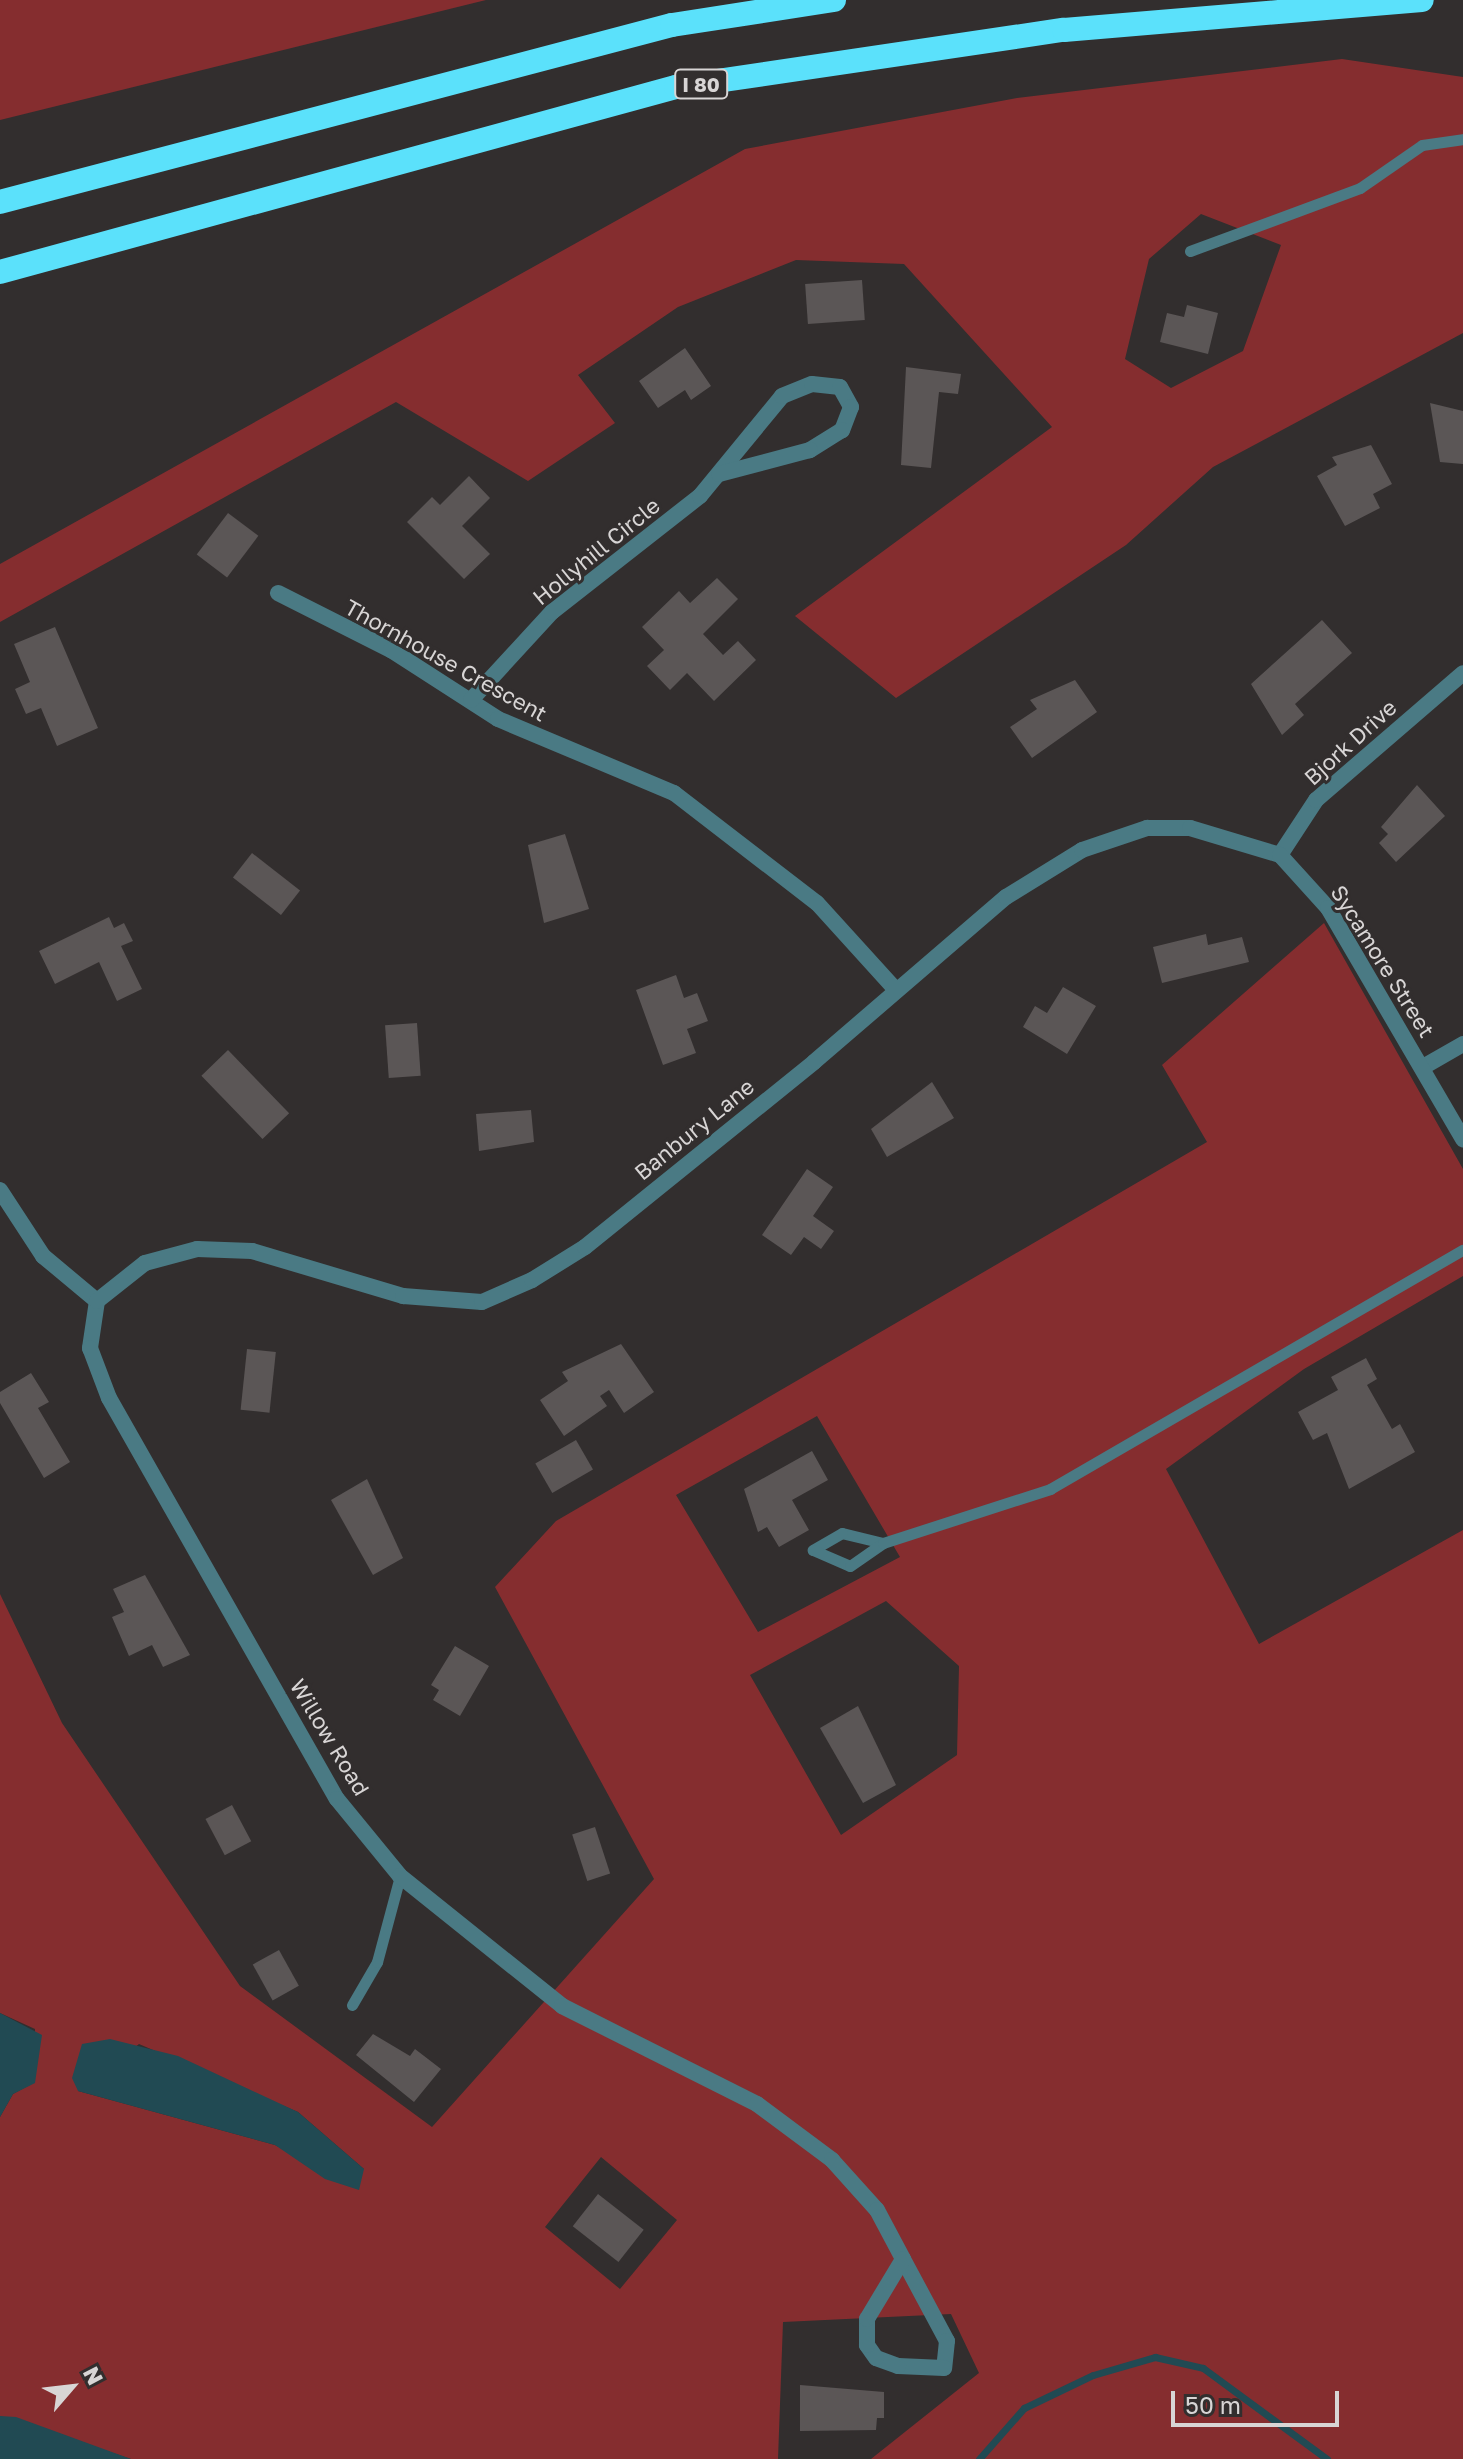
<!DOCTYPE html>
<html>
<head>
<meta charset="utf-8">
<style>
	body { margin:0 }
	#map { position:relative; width:1463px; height:2459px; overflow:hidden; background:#322e2e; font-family:"Golos Text",sans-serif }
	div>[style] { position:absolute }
	.green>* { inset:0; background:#852d2f }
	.water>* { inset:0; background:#214a53 }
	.stream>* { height:7px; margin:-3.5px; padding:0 3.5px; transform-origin:3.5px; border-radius:3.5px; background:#214a53 }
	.building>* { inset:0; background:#5b5656; transform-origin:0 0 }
	.service>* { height:11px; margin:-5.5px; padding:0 5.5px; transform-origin:5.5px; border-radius:5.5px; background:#4a7a84 }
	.minor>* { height:16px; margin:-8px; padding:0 8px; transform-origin:8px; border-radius:8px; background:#4a7a84 }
	.motorway>* { height:24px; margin:-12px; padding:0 12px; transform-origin:12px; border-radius:12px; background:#5be1fb }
	span { translate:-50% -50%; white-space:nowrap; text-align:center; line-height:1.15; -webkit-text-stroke:6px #322e2e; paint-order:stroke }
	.shield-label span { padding:2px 6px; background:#322e2e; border:2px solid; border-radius:6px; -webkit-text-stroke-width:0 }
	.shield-label { font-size:20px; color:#d8d5d5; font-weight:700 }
	.street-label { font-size:22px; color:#d8d5d5 }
	.north { position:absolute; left:32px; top:2347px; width:80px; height:80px; -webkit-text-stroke:6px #322e2e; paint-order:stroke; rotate:62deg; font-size:22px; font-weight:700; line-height:32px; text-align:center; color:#d8d5d5 }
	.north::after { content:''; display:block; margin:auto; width:28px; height:36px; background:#d8d5d5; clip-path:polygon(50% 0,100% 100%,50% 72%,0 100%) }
	.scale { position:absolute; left:1171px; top:2391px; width:168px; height:36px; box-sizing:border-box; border:4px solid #d8d5d5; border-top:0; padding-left:10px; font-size:24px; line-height:28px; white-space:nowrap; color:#d8d5d5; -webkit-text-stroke:6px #322e2e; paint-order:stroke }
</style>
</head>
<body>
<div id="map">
	<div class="green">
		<div style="clip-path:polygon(0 0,486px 0,0 120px)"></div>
		<div style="clip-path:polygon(evenodd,1342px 59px,1463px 77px,1463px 333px,1213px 467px,1126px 545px,896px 698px,795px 616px,1052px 427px,904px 264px,796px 260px,678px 307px,578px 375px,615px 423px,528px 481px,396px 402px,0 622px,0 564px,745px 149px,1017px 98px,1342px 59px,1201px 214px,1281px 245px,1243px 351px,1171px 388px,1125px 359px,1149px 259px,1201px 214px)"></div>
		<div style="clip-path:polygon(evenodd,1324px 923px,1463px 1169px,1463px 1276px,1304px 1369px,1166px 1469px,1259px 1644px,1463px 1530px,1463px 2459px,871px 2459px,979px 2373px,951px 2314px,783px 2322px,778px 2459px,131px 2459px,0 2416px,0 2117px,13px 2094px,35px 2082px,35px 2029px,0 2013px,0 1594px,62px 1723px,240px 1986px,432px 2127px,654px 1879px,495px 1587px,556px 1521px,1207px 1142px,1162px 1065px,1324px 923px,817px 1416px,900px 1557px,758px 1632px,676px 1495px,817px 1416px,1324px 923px,886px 1601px,959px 1666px,957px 1755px,841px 1835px,750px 1675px,886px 1601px,1324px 923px,139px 2044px,298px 2112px,364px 2169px,321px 2170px,275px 2145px,78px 2091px,139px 2044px,1324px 923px,601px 2157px,677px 2220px,620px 2289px,545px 2227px,601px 2157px)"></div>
	</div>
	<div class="water">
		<div style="clip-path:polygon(0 2013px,42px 2035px,35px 2083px,13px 2094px,0 2117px)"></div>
		<div style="clip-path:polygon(110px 2039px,178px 2056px,298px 2112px,364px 2169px,359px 2190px,325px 2179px,275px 2145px,78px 2091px,72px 2078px,82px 2044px)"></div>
		<div style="clip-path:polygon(0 2416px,16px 2417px,131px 2459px,0 2459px)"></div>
	</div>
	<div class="stream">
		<div style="left:979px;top:2459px;width:68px;rotate:-48.6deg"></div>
		<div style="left:1024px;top:2408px;width:76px;rotate:-25.6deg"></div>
		<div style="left:1093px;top:2375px;width:65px;rotate:-16.2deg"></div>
		<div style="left:1155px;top:2357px;width:49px;rotate:12.9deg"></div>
		<div style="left:1203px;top:2368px;width:154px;rotate:36.3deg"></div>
	</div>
	<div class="building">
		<div style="left:862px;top:280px;width:40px;height:57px;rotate:86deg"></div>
		<div style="clip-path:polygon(1187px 305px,1218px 313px,1208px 354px,1160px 342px,1167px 313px,1184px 317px)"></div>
		<div style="clip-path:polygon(685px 348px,711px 386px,691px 400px,685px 390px,658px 408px,639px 381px)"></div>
		<div style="clip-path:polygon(906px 367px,961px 374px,958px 394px,939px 392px,931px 468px,901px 465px)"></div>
		<div style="clip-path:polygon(1430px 403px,1463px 411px,1463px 464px,1440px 462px)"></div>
		<div style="clip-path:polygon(1371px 445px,1392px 484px,1373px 494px,1380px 508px,1345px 526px,1317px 476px,1337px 465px,1332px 457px)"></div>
		<div style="clip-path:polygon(469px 476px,490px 498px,462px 526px,490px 554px,464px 579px,407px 522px,432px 497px,440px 505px)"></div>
		<div style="left:228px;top:513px;width:38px;height:52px;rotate:37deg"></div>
		<div style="clip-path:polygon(717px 578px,738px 599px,703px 634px,723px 655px,738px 641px,756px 660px,714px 701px,687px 673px,670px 690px,647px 666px,664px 650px,642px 627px,679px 591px,690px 603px)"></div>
		<div style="clip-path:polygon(1322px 620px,1352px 653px,1295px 704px,1304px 715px,1282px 735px,1251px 684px)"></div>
		<div style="clip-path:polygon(55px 627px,98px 728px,57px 746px,41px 708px,26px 714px,15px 689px,30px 682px,14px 644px)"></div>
		<div style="clip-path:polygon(1075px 680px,1097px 712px,1032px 758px,1010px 727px,1037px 709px,1030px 700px)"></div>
		<div style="clip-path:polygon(1417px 785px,1445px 816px,1396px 862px,1379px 843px,1388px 834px,1381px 827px)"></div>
		<div style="clip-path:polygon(565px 834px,589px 909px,544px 923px,528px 845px)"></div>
		<div style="left:252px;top:853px;width:61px;height:31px;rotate:38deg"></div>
		<div style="clip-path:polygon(109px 917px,114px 928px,124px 923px,133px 941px,121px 946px,142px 989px,117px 1001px,99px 962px,55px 984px,39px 951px)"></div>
		<div style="clip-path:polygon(1206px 934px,1208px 945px,1242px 937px,1249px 962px,1162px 983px,1153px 947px)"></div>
		<div style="clip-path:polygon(676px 975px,684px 998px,697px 993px,708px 1021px,687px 1029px,696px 1053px,663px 1065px,636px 990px)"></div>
		<div style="clip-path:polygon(1063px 987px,1096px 1006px,1067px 1054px,1023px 1027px,1035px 1006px,1047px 1013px)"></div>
		<div style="left:417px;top:1023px;width:53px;height:32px;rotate:86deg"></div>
		<div style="left:228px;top:1050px;width:88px;height:37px;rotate:46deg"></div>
		<div style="clip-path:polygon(932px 1082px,954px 1118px,887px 1157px,871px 1129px)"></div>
		<div style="clip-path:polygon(531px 1110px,534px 1142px,479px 1151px,476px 1114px)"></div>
		<div style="clip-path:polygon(807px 1169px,833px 1187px,813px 1216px,834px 1231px,821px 1249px,804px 1237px,791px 1255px,762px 1235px)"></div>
		<div style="clip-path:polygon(621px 1344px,654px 1392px,624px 1413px,609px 1390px,600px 1396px,607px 1406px,564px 1436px,540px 1400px,568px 1381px,562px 1372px)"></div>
		<div style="left:247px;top:1349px;width:29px;height:61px;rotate:6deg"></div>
		<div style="clip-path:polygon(1366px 1358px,1377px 1379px,1367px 1385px,1392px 1429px,1400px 1424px,1415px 1452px,1349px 1489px,1327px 1433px,1313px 1440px,1298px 1412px,1338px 1390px,1331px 1377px)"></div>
		<div style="clip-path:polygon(31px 1373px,49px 1402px,38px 1408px,70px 1462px,44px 1478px,0 1403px,0 1392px)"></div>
		<div style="left:576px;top:1440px;width:34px;height:47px;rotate:60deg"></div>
		<div style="clip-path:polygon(812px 1451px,828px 1480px,792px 1500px,809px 1530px,779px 1547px,767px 1527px,758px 1532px,744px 1489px)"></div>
		<div style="clip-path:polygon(367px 1479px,403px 1558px,373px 1575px,331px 1500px)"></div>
		<div style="clip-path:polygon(145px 1575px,190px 1655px,163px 1667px,152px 1645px,129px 1656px,112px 1617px,124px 1612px,113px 1589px)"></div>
		<div style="clip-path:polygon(455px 1646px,489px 1666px,460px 1716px,433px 1700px,439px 1690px,431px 1685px)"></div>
		<div style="clip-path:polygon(858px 1706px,896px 1785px,863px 1803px,820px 1728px)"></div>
		<div style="left:232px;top:1805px;width:41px;height:30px;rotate:62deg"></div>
		<div style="left:595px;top:1827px;width:49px;height:24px;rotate:72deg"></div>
		<div style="left:279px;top:1950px;width:41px;height:30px;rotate:61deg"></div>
		<div style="clip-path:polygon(373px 2034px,410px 2056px,415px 2049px,441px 2069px,414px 2102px,356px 2055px)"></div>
		<div style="left:598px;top:2194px;width:58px;height:41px;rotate:38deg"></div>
		<div style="clip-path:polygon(800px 2385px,884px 2392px,884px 2418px,877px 2418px,876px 2430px,800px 2431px)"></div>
	</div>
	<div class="service">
		<div style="left:1190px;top:251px;width:181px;rotate:-20.3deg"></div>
		<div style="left:1360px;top:188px;width:75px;rotate:-34.7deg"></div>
		<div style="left:1422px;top:145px;width:41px;rotate:-8.3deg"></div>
		<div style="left:883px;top:1543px;width:42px;rotate:-166.3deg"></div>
		<div style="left:842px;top:1533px;width:34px;rotate:150deg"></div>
		<div style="left:813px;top:1550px;width:40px;rotate:23.4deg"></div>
		<div style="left:850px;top:1566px;width:40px;rotate:-34.9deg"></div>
		<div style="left:883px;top:1543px;width:176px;rotate:-17.9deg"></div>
		<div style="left:1050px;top:1489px;width:477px;rotate:-30.1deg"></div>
		<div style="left:352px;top:2005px;width:50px;rotate:-59.8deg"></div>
		<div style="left:377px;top:1962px;width:89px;rotate:-75deg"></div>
	</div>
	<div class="minor">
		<div style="left:278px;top:593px;width:127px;rotate:26.8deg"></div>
		<div style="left:391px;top:650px;width:127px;rotate:32.8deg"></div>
		<div style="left:498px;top:719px;width:191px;rotate:22.8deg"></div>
		<div style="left:674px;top:793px;width:180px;rotate:37.6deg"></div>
		<div style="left:817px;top:903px;width:118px;rotate:47.8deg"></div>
		<div style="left:471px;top:700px;width:120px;rotate:-47.4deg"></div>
		<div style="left:552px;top:612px;width:188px;rotate:-38.1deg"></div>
		<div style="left:700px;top:496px;width:129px;rotate:-50.6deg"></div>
		<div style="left:782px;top:396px;width:32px;rotate:-22deg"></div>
		<div style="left:812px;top:384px;width:28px;rotate:6deg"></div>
		<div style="left:840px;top:387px;width:23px;rotate:61deg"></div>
		<div style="left:851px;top:407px;width:25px;rotate:111deg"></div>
		<div style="left:842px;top:430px;width:38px;rotate:148deg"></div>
		<div style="left:810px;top:450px;width:94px;rotate:165.2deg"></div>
		<div style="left:1280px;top:855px;width:66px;rotate:-56.8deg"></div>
		<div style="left:1316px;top:800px;width:194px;rotate:-40.8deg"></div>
		<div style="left:1423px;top:1067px;width:46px;rotate:-29.9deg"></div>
		<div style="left:0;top:1190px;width:79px;rotate:56.9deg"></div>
		<div style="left:43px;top:1256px;width:70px;rotate:39.8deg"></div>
		<div style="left:97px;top:1301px;width:48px;rotate:98.5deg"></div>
		<div style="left:90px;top:1348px;width:53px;rotate:69.2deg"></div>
		<div style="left:109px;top:1398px;width:461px;rotate:60.4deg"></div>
		<div style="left:337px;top:1799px;width:99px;rotate:50.7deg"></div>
		<div style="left:400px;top:1876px;width:208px;rotate:38.7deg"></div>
		<div style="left:562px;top:2006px;width:218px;rotate:26.7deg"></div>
		<div style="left:757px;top:2104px;width:94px;rotate:36.7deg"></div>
		<div style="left:832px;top:2160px;width:67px;rotate:48deg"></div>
		<div style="left:877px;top:2210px;width:55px;rotate:62deg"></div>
		<div style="left:903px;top:2259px;width:93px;rotate:61.8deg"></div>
		<div style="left:947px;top:2341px;width:27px;rotate:96deg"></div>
		<div style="left:944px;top:2368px;width:46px;rotate:-177.5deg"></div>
		<div style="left:898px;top:2366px;width:23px;rotate:-160deg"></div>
		<div style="left:876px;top:2358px;width:16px;rotate:-125deg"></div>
		<div style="left:867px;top:2345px;width:26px;rotate:-90deg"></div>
		<div style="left:867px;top:2319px;width:70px;rotate:-59deg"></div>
		<div style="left:97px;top:1301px;width:61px;rotate:-38.4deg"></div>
		<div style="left:145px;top:1263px;width:54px;rotate:-15.1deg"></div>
		<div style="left:197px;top:1249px;width:55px;rotate:2.1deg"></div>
		<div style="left:252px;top:1251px;width:158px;rotate:16.6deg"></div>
		<div style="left:403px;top:1296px;width:79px;rotate:4.3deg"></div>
		<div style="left:482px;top:1302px;width:55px;rotate:-23.7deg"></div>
		<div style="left:532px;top:1280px;width:62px;rotate:-31.9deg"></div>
		<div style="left:585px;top:1247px;width:294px;rotate:-38.9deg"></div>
		<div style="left:814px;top:1062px;width:253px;rotate:-40.7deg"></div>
		<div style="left:1006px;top:897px;width:89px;rotate:-31.7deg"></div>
		<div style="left:1082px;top:850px;width:69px;rotate:-18.7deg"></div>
		<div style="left:1147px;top:828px;width:43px"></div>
		<div style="left:1190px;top:828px;width:94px;rotate:16.7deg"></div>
		<div style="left:1280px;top:855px;width:72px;rotate:47.8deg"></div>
		<div style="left:1328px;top:908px;width:268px;rotate:59.7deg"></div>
	</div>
	<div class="motorway">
		<div style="left:0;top:202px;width:695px;rotate:-14.76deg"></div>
		<div style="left:672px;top:25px;width:164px;rotate:-8.8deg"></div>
		<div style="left:0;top:272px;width:701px;rotate:-15.31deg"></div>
		<div style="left:676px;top:87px;width:392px;rotate:-8.4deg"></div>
		<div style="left:1064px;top:30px;width:359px;rotate:-4.8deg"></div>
	</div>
	<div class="shield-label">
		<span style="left:701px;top:84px">I 80</span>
	</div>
	<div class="street-label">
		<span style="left:596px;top:551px;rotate:-39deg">Hollyhill Circle</span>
		<span style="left:446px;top:660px;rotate:29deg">Thornhouse Crescent</span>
		<span style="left:1350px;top:742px;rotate:-42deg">Bjork Drive</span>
		<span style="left:1383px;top:961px;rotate:58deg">Sycamore Street</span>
		<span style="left:694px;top:1129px;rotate:-39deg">Banbury Lane</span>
		<span style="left:330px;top:1737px;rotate:59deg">Willow Road</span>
	</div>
	<div class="north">N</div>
	<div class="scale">50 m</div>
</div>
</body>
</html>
